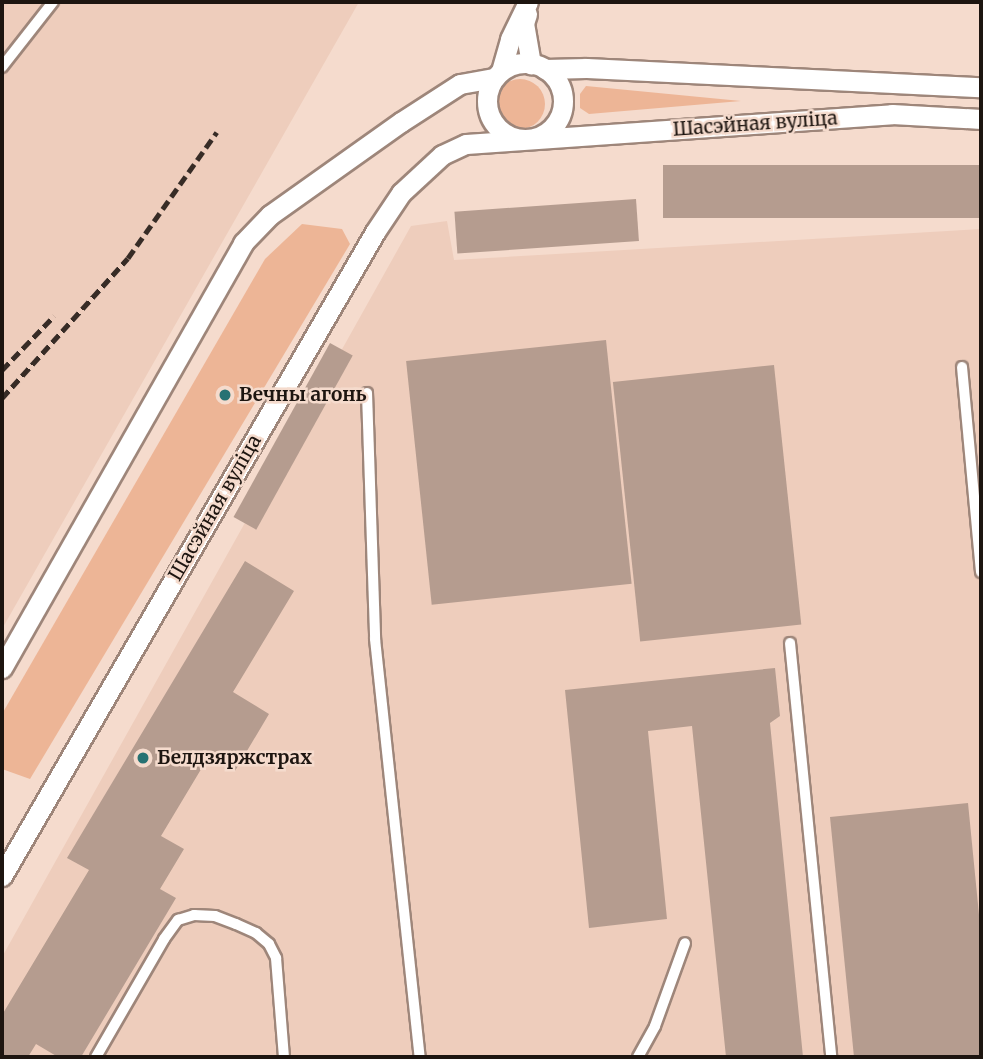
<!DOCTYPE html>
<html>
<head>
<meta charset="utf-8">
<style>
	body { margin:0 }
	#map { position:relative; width:983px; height:1059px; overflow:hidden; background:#f5dbcd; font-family:Merriweather,serif }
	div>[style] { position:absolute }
	.built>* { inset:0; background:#eecdbc }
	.green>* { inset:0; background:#edb596 }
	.round { border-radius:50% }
	.building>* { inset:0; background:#b59c8f; transform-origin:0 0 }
	.roads { filter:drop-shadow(2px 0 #9e867a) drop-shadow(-2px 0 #9e867a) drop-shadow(0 2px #9e867a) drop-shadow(0 -2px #9e867a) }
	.service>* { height:10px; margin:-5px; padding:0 5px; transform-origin:5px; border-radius:5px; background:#fff }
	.minor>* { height:19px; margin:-9.5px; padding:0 9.5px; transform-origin:9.5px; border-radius:9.5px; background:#fff }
	.minor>.ring { margin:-9.5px; padding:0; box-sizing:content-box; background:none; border:19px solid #fff; border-radius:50% }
	.rail>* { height:5px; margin-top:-2.5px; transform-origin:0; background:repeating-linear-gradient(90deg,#372c26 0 10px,transparent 0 15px) }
	.dots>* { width:19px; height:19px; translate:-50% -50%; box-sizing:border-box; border:4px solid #f5dbcd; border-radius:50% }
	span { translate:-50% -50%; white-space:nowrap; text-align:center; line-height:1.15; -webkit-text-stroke:5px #f5dbcd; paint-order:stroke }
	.street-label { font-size:19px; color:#1d1510 }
	.poi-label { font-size:19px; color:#1d1510; font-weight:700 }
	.left { translate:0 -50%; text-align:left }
	.frame { position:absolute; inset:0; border:4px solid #1d1510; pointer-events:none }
</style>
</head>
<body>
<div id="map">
	<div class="built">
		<div style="clip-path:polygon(2px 2px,359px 2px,2px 629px)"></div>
		<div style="clip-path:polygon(447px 221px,454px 260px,981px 229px,981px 1057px,2px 1057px,2px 957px,411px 226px)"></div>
	</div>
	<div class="green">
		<div class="round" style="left:495px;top:79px;width:50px;height:50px"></div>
		<div style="clip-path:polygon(586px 86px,741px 101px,589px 114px,580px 108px,580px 94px)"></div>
		<div style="clip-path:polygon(302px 224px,342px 229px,350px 244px,30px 779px,2px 769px,2px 714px,265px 259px)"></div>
	</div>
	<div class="building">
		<div style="left:981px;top:165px;width:53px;height:318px;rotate:90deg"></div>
		<div style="left:636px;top:199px;width:42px;height:182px;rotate:86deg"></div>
		<div style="left:606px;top:340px;width:245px;height:201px;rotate:84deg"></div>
		<div style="left:330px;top:343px;width:26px;height:199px;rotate:29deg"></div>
		<div style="left:774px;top:365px;width:261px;height:162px;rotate:84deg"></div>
		<div style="clip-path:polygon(245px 561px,294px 591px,233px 692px,269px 714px,235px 771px,209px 756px,161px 836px,184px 849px,160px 889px,176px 898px,81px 1057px,58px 1057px,36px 1044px,28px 1057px,2px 1057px,2px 1015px,89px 870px,67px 858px)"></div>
		<div style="clip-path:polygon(775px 668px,780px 716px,770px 723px,803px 1057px,726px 1057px,692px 726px,648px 731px,667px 919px,589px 928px,565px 690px)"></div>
		<div style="clip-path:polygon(968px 803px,981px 935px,981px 1057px,854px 1057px,830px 817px)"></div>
	</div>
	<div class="roads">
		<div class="service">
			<div style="left:2px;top:67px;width:83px;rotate:-51.9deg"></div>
			<div style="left:962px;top:367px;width:206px;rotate:84.7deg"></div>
			<div style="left:367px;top:393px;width:246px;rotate:88.1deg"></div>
			<div style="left:375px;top:639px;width:420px;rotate:83.9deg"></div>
			<div style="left:790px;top:643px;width:416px;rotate:84.3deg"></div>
			<div style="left:96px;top:1057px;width:136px;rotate:-60deg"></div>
			<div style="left:164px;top:939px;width:24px;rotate:-54deg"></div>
			<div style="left:178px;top:920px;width:17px;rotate:-17deg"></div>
			<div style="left:194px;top:915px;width:21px;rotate:3deg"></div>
			<div style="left:215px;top:916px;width:22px;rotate:21deg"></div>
			<div style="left:236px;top:924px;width:22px;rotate:24deg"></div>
			<div style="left:256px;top:933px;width:17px;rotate:40deg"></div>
			<div style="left:269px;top:944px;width:16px;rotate:63deg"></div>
			<div style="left:276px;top:958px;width:99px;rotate:85.4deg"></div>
			<div style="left:638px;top:1057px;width:35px;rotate:-61deg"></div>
			<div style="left:655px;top:1026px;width:88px;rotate:-70.1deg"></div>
		</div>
		<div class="minor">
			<div style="left:527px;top:14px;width:9px;rotate:108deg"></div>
			<div style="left:524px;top:23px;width:42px;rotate:80.3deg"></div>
			<div class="ring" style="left:487px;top:63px;width:57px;height:57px"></div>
			<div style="left:545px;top:69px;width:41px;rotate:-1.4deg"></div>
			<div style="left:586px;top:68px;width:395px;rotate:2.8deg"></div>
			<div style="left:501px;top:71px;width:33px;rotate:-74deg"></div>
			<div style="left:510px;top:39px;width:41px;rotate:-64.1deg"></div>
			<div style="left:2px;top:668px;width:489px;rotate:-60.4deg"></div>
			<div style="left:243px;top:243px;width:39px;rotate:-46deg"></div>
			<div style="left:270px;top:215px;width:161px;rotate:-35.4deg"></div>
			<div style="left:401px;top:122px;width:70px;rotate:-32.8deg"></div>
			<div style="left:460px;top:84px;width:35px;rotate:-10deg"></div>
			<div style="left:2px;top:876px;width:744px;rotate:-59.92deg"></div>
			<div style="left:375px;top:232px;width:47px;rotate:-56.3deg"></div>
			<div style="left:401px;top:193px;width:56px;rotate:-42.8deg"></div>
			<div style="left:442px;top:155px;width:26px;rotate:-25deg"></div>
			<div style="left:466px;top:144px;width:427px;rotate:-4deg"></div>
			<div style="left:892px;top:114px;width:89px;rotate:3.2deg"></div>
		</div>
	</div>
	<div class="rail">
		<div style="left:2px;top:370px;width:75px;rotate:-46.1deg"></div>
		<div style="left:2px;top:398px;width:188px;rotate:-48deg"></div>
		<div style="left:128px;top:258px;width:154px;rotate:-54.8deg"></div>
	</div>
	<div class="dots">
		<div style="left:225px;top:395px;background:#277273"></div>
		<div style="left:143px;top:758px;background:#277273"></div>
	</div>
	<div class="street-label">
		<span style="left:755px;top:124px;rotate:-4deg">Шасэйная вуліца</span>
		<span style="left:215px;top:508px;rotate:-60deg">Шасэйная вуліца</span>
	</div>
	<div class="poi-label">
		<span class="left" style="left:239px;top:395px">Вечны агонь</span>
		<span class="left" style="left:157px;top:758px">Белдзяржстрах</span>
	</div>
	<div class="frame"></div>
</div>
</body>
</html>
